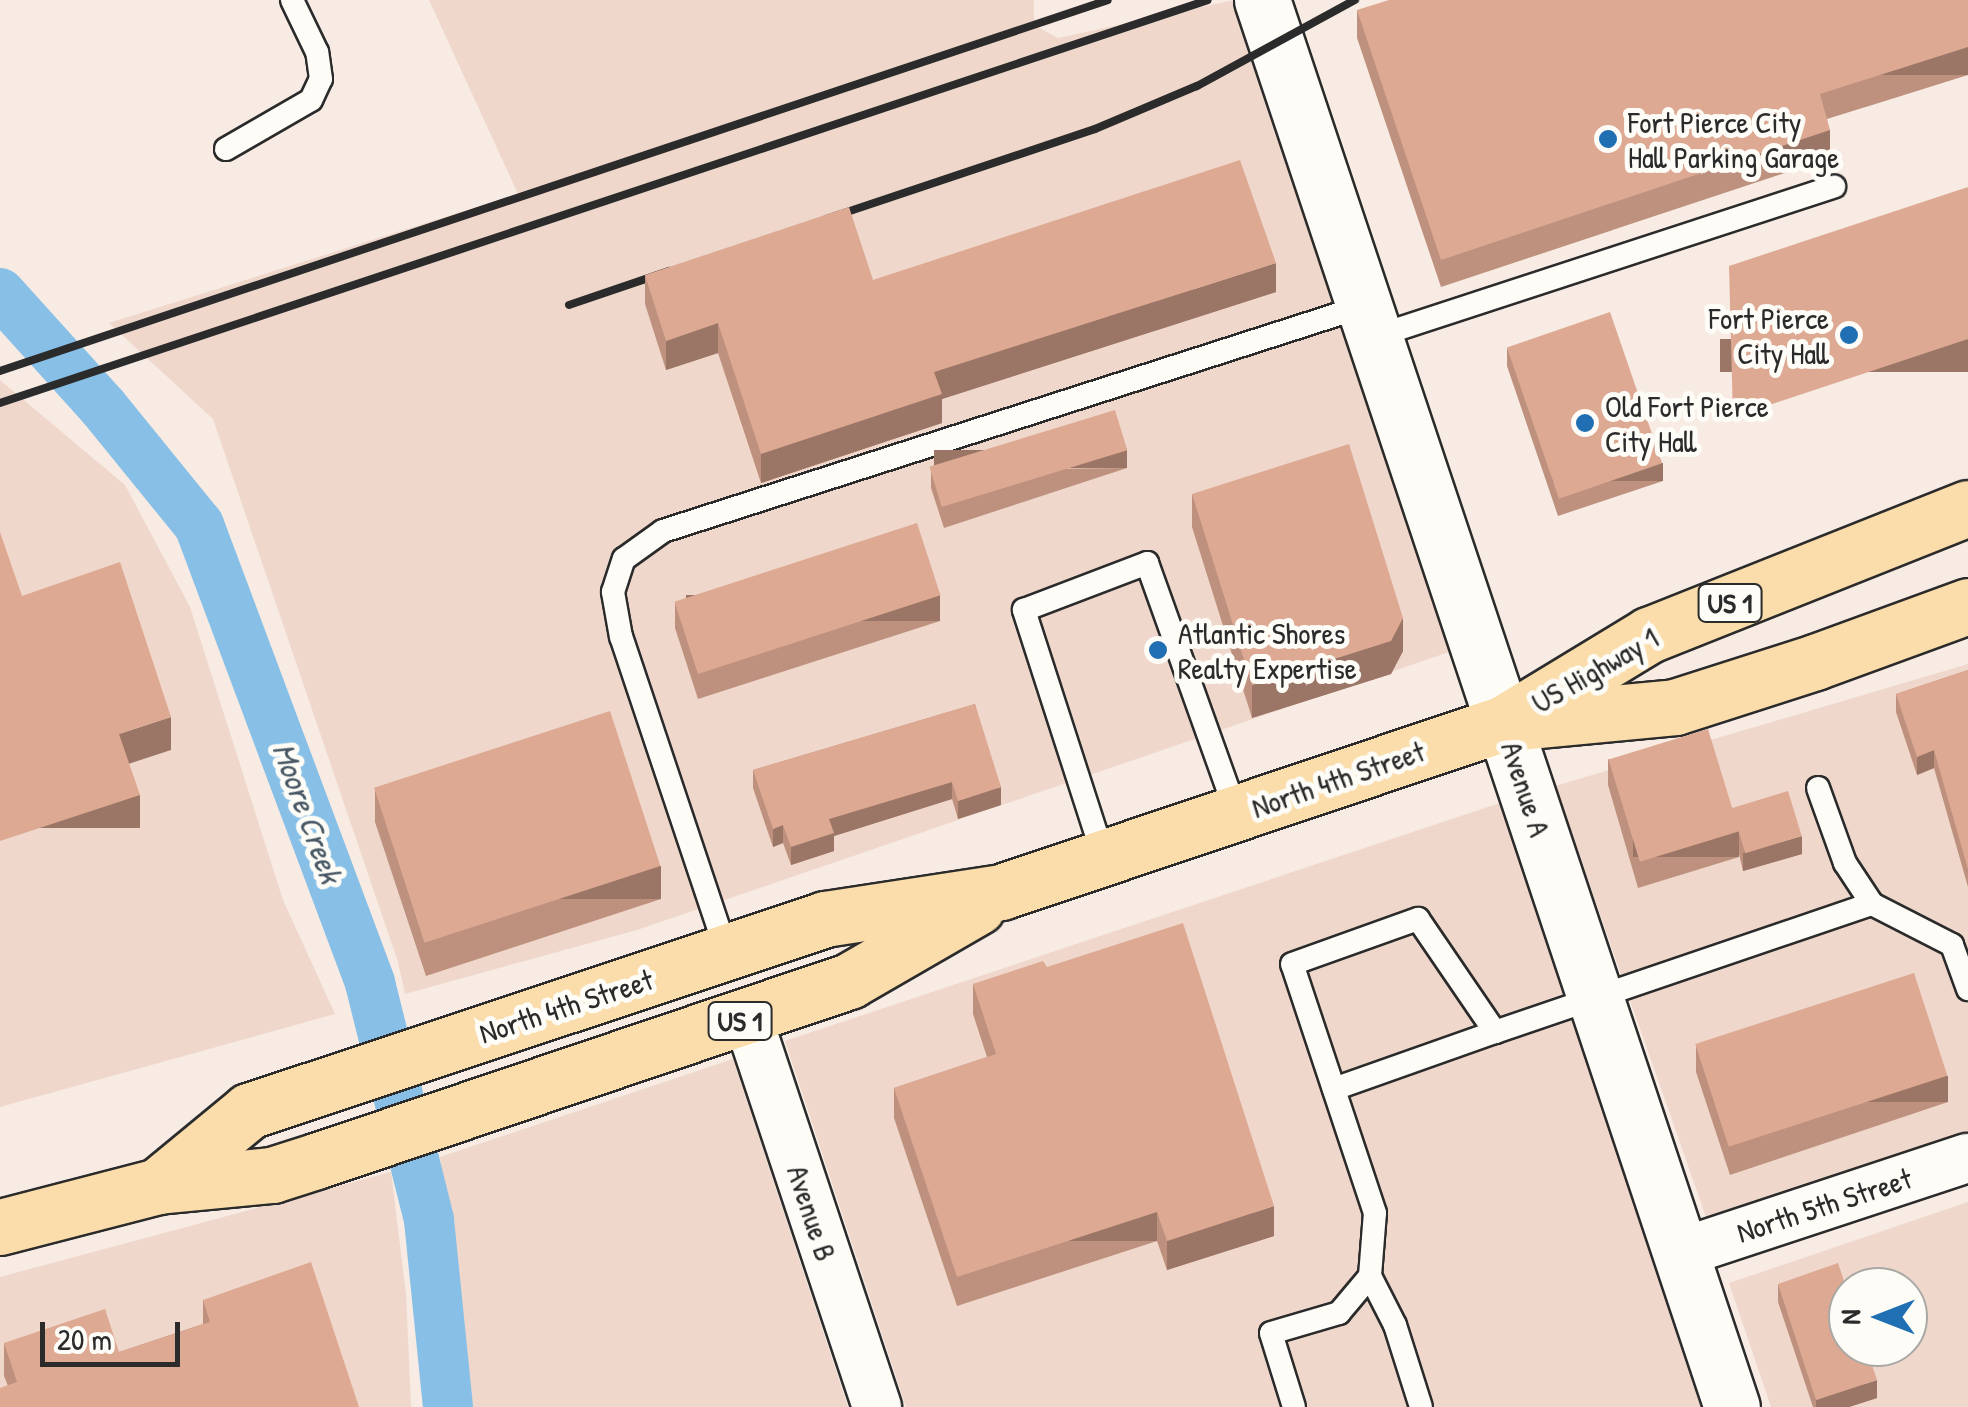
<!DOCTYPE html>
<html>
<head>
<meta charset="utf-8">
<style>
	body { margin:0 }
	#map { position:relative; width:1968px; height:1407px; overflow:hidden; background:#f7ebe3; font-family:"Patrick Hand",sans-serif }
	div>[style] { position:absolute }
	.built>* { inset:0; background:#efd7cb }
	.canal>* { height:50px; margin:-25px; padding:0 25px; transform-origin:25px; border-radius:25px; background:#88bfe6 }
	.roads { filter:drop-shadow(2px 0 #2b2b2b) drop-shadow(-2px 0 #2b2b2b) drop-shadow(0 2px #2b2b2b) drop-shadow(0 -2px #2b2b2b) }
	.service>* { height:22px; margin:-11px; padding:0 11px; transform-origin:11px; border-radius:11px; background:#fdfcf7 }
	.minor>* { height:48px; margin:-24px; padding:0 24px; transform-origin:24px; border-radius:24px; background:#fdfcf7 }
	.tertiary>* { height:55px; margin:-27.5px; padding:0 27.5px; transform-origin:27.5px; border-radius:27.5px; background:#fdfcf7 }
	.primary>* { height:55px; margin:-27.5px; padding:0 27.5px; transform-origin:27.5px; border-radius:27.5px; background:#fbddab }
	.rail>* { height:8px; margin:-4px; padding:0 4px; transform-origin:4px; border-radius:4px; background:#2b2b2b }
	.wall>* { inset:0; background:#be917e }
	.shaded-wall>* { inset:0; background:#9b7666; transform-origin:0 0 }
	.building>* { inset:0; background:#dda992; transform-origin:0 0 }
	.dots>* { width:28px; height:28px; translate:-50% -50%; box-sizing:border-box; border:5px solid #fdfcf7; border-radius:50% }
	span { translate:-50% -50%; white-space:nowrap; text-align:center; line-height:1.15; -webkit-text-stroke:10px #fdfcf7; paint-order:stroke }
	.shield-label span { padding:2px 8px; background:#fdfcf7; border:2px solid; border-radius:8px; -webkit-text-stroke-width:0 }
	.shield-label { font-size:28px; color:#2b2b2b; font-weight:700 }
	.poi-label { font-size:30px; color:#2b2b2b }
	.left { translate:0 -50%; text-align:left }
	.right { translate:-100% -50%; text-align:right }
	.street-label { font-size:30px; color:#2b2b2b }
	.water-label { font-size:32px; color:#475763; font-style:italic }
	.north { position:absolute; left:1828px; top:1267px; width:100px; height:100px; box-sizing:border-box; background:#fdfcf7; border:2px solid #a9a8a5; border-radius:50%; rotate:270deg; font-size:28px; font-weight:700; line-height:40px; text-align:center; color:#2b2b2b }
	.north::after { content:''; display:block; margin:auto; width:35px; height:45px; background:#1f6fb2; clip-path:polygon(50% 0,100% 100%,50% 72%,0 100%) }
	.scale { position:absolute; left:40px; top:1322px; width:140px; height:45px; box-sizing:border-box; border:5px solid #2b2b2b; border-top:0; padding-left:12px; font-size:30px; line-height:35px; white-space:nowrap; color:#2b2b2b; -webkit-text-stroke:8px #fdfcf7; paint-order:stroke }
</style>
</head>
<body>
<div id="map">
	<div class="built">
		<div style="clip-path:polygon(429px 0,1034px 0,1034px 25px,1058px 38px,1234px 0,1452px 651px,637px 930px,405px 994px,398px 962px,213px 419px,109px 323px,518px 194px)"></div>
		<div style="clip-path:polygon(0 380px,125px 485px,190px 607px,283px 900px,335px 1014px,0 1107px)"></div>
		<div style="clip-path:polygon(1968px 664px,1968px 1150px,1713px 1237px,1555px 786px)"></div>
		<div style="clip-path:polygon(1503px 802px,1714px 1407px,906px 1407px,785px 1041px)"></div>
		<div style="clip-path:polygon(733px 1059px,848px 1407px,470px 1407px,440px 1157px)"></div>
		<div style="clip-path:polygon(391px 1172px,406px 1294px,411px 1407px,0 1407px,0 1277px)"></div>
		<div style="clip-path:polygon(evenodd,1968px 1202px,1968px 1407px,1771px 1407px,1729px 1283px,1968px 1202px,1848px 1287px,1908px 1287px,1908px 1347px,1848px 1347px,1848px 1287px)"></div>
	</div>
	<div class="canal">
		<div style="left:0;top:293px;width:154px;rotate:47.9deg"></div>
		<div style="left:103px;top:407px;width:152px;rotate:50.9deg"></div>
		<div style="left:199px;top:525px;width:489px;rotate:69.5deg"></div>
		<div style="left:370px;top:983px;width:244px;rotate:76deg"></div>
		<div style="left:429px;top:1220px;width:188px;rotate:84.2deg"></div>
	</div>
	<div class="roads">
		<div class="service">
			<div style="left:226px;top:149px;width:98px;rotate:-30deg"></div>
			<div style="left:311px;top:100px;width:23px;rotate:-65deg"></div>
			<div style="left:321px;top:79px;width:27px;rotate:-98deg"></div>
			<div style="left:317px;top:52px;width:58px;rotate:-115.7deg"></div>
			<div style="left:1377px;top:336px;width:481px;rotate:-18.1deg"></div>
			<div style="left:1818px;top:788px;width:80px;rotate:70.2deg"></div>
			<div style="left:1845px;top:863px;width:49px;rotate:56.6deg"></div>
			<div style="left:1104px;top:858px;width:261px;rotate:-107.9deg"></div>
			<div style="left:1024px;top:610px;width:132px;rotate:-20.9deg"></div>
			<div style="left:1147px;top:563px;width:264px;rotate:70.3deg"></div>
			<div style="left:727px;top:953px;width:333px;rotate:-108.5deg"></div>
			<div style="left:621px;top:637px;width:46px;rotate:-100.1deg"></div>
			<div style="left:613px;top:592px;width:35px;rotate:-72deg"></div>
			<div style="left:624px;top:559px;width:48px;rotate:-35.7deg"></div>
			<div style="left:663px;top:531px;width:736px;rotate:-17.8deg"></div>
			<div style="left:1334px;top:1089px;width:171px;rotate:-19.5deg"></div>
			<div style="left:1370px;top:1276px;width:55px;rotate:63deg"></div>
			<div style="left:1395px;top:1325px;width:86px;rotate:72.4deg"></div>
			<div style="left:1294px;top:1407px;width:77px;rotate:-107.3deg"></div>
			<div style="left:1271px;top:1333px;width:71px;rotate:-16.4deg"></div>
			<div style="left:1339px;top:1313px;width:48px;rotate:-50deg"></div>
			<div style="left:1370px;top:1276px;width:63px;rotate:-85.5deg"></div>
			<div style="left:1375px;top:1213px;width:262px;rotate:-108.4deg"></div>
			<div style="left:1292px;top:964px;width:134px;rotate:-19.7deg"></div>
			<div style="left:1418px;top:919px;width:137px;rotate:55.7deg"></div>
			<div style="left:1495px;top:1032px;width:398px;rotate:-18.8deg"></div>
			<div style="left:1872px;top:904px;width:90px;rotate:27.1deg"></div>
			<div style="left:1952px;top:945px;width:47px;rotate:70deg"></div>
		</div>
		<div class="minor">
			<div style="left:748px;top:1019px;width:409px;rotate:71.6deg"></div>
			<div style="left:1680px;top:1253px;width:303px;rotate:-18.3deg"></div>
		</div>
		<div class="tertiary">
			<div style="left:1262px;top:0;width:1483px;rotate:71.53deg"></div>
		</div>
		<div class="primary">
			<div style="left:1517px;top:722px;width:159px;rotate:-5.4deg"></div>
			<div style="left:1675px;top:707px;width:147px;rotate:-17.8deg"></div>
			<div style="left:1815px;top:662px;width:163px;rotate:-20.1deg"></div>
			<div style="left:158px;top:1186px;width:118px;rotate:-39.5deg"></div>
			<div style="left:249px;top:1111px;width:607px;rotate:-18.43deg"></div>
			<div style="left:825px;top:919px;width:178px;rotate:-8.7deg"></div>
			<div style="left:1001px;top:892px;width:531px;rotate:-18.57deg"></div>
			<div style="left:1504px;top:723px;width:170px;rotate:-31.3deg"></div>
			<div style="left:1649px;top:635px;width:343px;rotate:-21.7deg"></div>
			<div style="left:0;top:1227px;width:163px;rotate:-14.5deg"></div>
			<div style="left:158px;top:1186px;width:115px;rotate:-5.5deg"></div>
			<div style="left:272px;top:1175px;width:46px;rotate:-17.7deg"></div>
			<div style="left:316px;top:1161px;width:563px;rotate:-18.66deg"></div>
			<div style="left:849px;top:981px;width:148px;rotate:-30deg"></div>
		</div>
	</div>
	<div class="rail">
		<div style="left:826px;top:219px;width:284px;rotate:-18.5deg"></div>
		<div style="left:1095px;top:129px;width:111px;rotate:-22.9deg"></div>
		<div style="left:1197px;top:86px;width:180px;rotate:-28.6deg"></div>
		<div style="left:569px;top:305px;width:106px;rotate:-18.8deg"></div>
		<div style="left:0;top:371px;width:1168px;rotate:-18.51deg"></div>
		<div style="left:0;top:403px;width:1273px;rotate:-18.45deg"></div>
	</div>
	<div class="wall">
		<div style="clip-path:polygon(1968px 0,1968px 75px,1827px 119px,1830px 158px,1441px 287px,1357px 38px,1357px 10px)"></div>
		<div style="clip-path:polygon(645px 275px,873px 280px,1276px 292px,942px 399px,942px 423px,761px 483px,718px 353px,666px 370px,645px 304px)"></div>
		<div style="clip-path:polygon(1507px 348px,1663px 481px,1558px 516px,1507px 366px)"></div>
		<div style="clip-path:polygon(1127px 468px,944px 528px,931px 488px,931px 470px)"></div>
		<div style="clip-path:polygon(1192px 494px,1403px 651px,1391px 674px,1252px 718px,1192px 527px)"></div>
		<div style="clip-path:polygon(675px 602px,940px 621px,698px 699px,675px 628px)"></div>
		<div style="clip-path:polygon(1968px 670px,1968px 887px,1934px 768px,1917px 775px,1896px 712px,1896px 694px)"></div>
		<div style="clip-path:polygon(975px 704px,1001px 805px,958px 819px,952px 799px,834px 836px,834px 851px,791px 865px,783px 843px,773px 847px,753px 788px,753px 770px)"></div>
		<div style="clip-path:polygon(1608px 759px,1732px 808px,1802px 854px,1743px 871px,1739px 854px,1739px 857px,1638px 888px,1608px 785px)"></div>
		<div style="clip-path:polygon(375px 789px,661px 899px,426px 976px,375px 822px)"></div>
		<div style="clip-path:polygon(1047px 967px,1274px 1236px,1167px 1270px,1157px 1241px,957px 1306px,894px 1118px,894px 1088px,987px 1057px,973px 1014px,973px 984px)"></div>
		<div style="clip-path:polygon(1696px 1046px,1948px 1102px,1730px 1175px,1696px 1072px)"></div>
		<div style="clip-path:polygon(1778px 1284px,1877px 1398px,1849px 1407px,1813px 1407px,1778px 1302px)"></div>
		<div style="clip-path:polygon(203px 1300px,359px 1407px,8px 1386px,4px 1376px,4px 1343px,119px 1352px,203px 1324px)"></div>
	</div>
	<div class="shaded-wall">
		<div style="left:1968px;top:47px;width:28px;height:155px;rotate:90deg"></div>
		<div style="left:1830px;top:130px;width:28px;height:410px;rotate:90deg"></div>
		<div style="clip-path:polygon(1276px 263px,1276px 292px,942px 399px,942px 423px,761px 483px,761px 454px,934px 372px)"></div>
		<div style="clip-path:polygon(718px 323px,718px 353px,666px 370px,666px 341px)"></div>
		<div style="left:1968px;top:339px;width:33px;height:248px;rotate:90deg"></div>
		<div style="left:1127px;top:450px;width:18px;height:193px;rotate:90deg"></div>
		<div style="left:1663px;top:463px;width:18px;height:111px;rotate:90deg"></div>
		<div style="left:940px;top:595px;width:26px;height:254px;rotate:90deg"></div>
		<div style="clip-path:polygon(1403px 618px,1403px 651px,1391px 674px,1252px 718px,1252px 685px)"></div>
		<div style="clip-path:polygon(171px 717px,171px 750px,119px 767px,119px 734px)"></div>
		<div style="clip-path:polygon(1934px 750px,1934px 768px,1917px 775px,1917px 757px)"></div>
		<div style="clip-path:polygon(952px 782px,952px 799px,834px 836px,834px 851px,791px 865px,791px 847px,829px 819px)"></div>
		<div style="clip-path:polygon(1001px 787px,1001px 805px,958px 819px,958px 801px)"></div>
		<div style="left:140px;top:795px;width:33px;height:147px;rotate:90deg"></div>
		<div style="clip-path:polygon(783px 825px,783px 843px,773px 847px,773px 829px)"></div>
		<div style="left:1739px;top:831px;width:26px;height:106px;rotate:90deg"></div>
		<div style="clip-path:polygon(1802px 836px,1802px 854px,1743px 871px,1743px 853px)"></div>
		<div style="left:661px;top:866px;width:33px;height:248px;rotate:90deg"></div>
		<div style="left:1948px;top:1076px;width:26px;height:230px;rotate:90deg"></div>
		<div style="clip-path:polygon(1274px 1206px,1274px 1236px,1167px 1270px,1167px 1241px)"></div>
		<div style="left:1157px;top:1212px;width:29px;height:210px;rotate:90deg"></div>
		<div style="clip-path:polygon(1877px 1380px,1877px 1398px,1849px 1407px,1816px 1407px,1816px 1400px)"></div>
	</div>
	<div class="building">
		<div style="clip-path:polygon(1389px 0,1968px 0,1968px 47px,1820px 94px,1830px 130px,1441px 260px,1357px 10px)"></div>
		<div style="clip-path:polygon(1240px 160px,1276px 263px,934px 372px,942px 394px,761px 454px,718px 323px,666px 341px,645px 275px,849px 207px,873px 280px)"></div>
		<div style="clip-path:polygon(1968px 187px,1968px 339px,1733px 417px,1729px 266px)"></div>
		<div style="left:1610px;top:312px;width:160px;height:109px;rotate:71deg"></div>
		<div style="left:1115px;top:410px;width:42px;height:194px;rotate:73deg"></div>
		<div style="clip-path:polygon(1349px 444px,1403px 618px,1391px 641px,1252px 685px,1192px 494px)"></div>
		<div style="left:917px;top:523px;width:76px;height:255px;rotate:72deg"></div>
		<div style="clip-path:polygon(0 532px,22px 596px,120px 562px,171px 717px,119px 734px,140px 795px,0 841px)"></div>
		<div style="clip-path:polygon(1968px 670px,1968px 869px,1934px 750px,1917px 757px,1896px 694px)"></div>
		<div style="clip-path:polygon(975px 704px,1001px 787px,958px 801px,952px 782px,829px 819px,834px 833px,791px 847px,783px 825px,773px 829px,753px 770px)"></div>
		<div style="left:610px;top:711px;width:163px;height:248px;rotate:72deg"></div>
		<div style="left:1708px;top:729px;width:107px;height:104px;rotate:73deg"></div>
		<div style="left:1788px;top:791px;width:47px;height:59px;rotate:73deg"></div>
		<div style="clip-path:polygon(1183px 923px,1274px 1206px,1167px 1241px,1157px 1212px,957px 1277px,894px 1088px,996px 1054px,973px 984px,1043px 961px,1047px 967px)"></div>
		<div style="left:1914px;top:973px;width:108px;height:230px;rotate:72deg"></div>
		<div style="clip-path:polygon(311px 1262px,359px 1407px,0 1407px,0 1388px,17px 1382px,4px 1343px,105px 1309px,119px 1352px,210px 1322px,203px 1300px)"></div>
		<div style="clip-path:polygon(1838px 1263px,1848px 1293px,1848px 1347px,1866px 1347px,1877px 1380px,1816px 1400px,1778px 1284px)"></div>
	</div>
	<div class="dots">
		<div style="left:1608px;top:139px;background:#1f6fb2"></div>
		<div style="left:1849px;top:335px;background:#1f6fb2"></div>
		<div style="left:1585px;top:423px;background:#1f6fb2"></div>
		<div style="left:1158px;top:650px;background:#1f6fb2"></div>
	</div>
	<div class="shield-label">
		<span style="left:1730px;top:603px">US 1</span>
		<span style="left:740px;top:1021px">US 1</span>
	</div>
	<div class="poi-label">
		<span class="left" style="left:1628px;top:139px">Fort Pierce City<br>Hall Parking Garage</span>
		<span class="right" style="left:1829px;top:335px">Fort Pierce<br>City Hall</span>
		<span class="left" style="left:1605px;top:423px">Old Fort Pierce<br>City Hall</span>
		<span class="left" style="left:1178px;top:650px">Atlantic Shores<br>Realty Expertise</span>
	</div>
	<div class="street-label">
		<span style="left:1595px;top:670px;rotate:-30deg">US Highway 1</span>
		<span style="left:1338px;top:779px;rotate:-19deg">North 4th Street</span>
		<span style="left:1526px;top:789px;rotate:72deg">Avenue A</span>
		<span style="left:566px;top:1006px;rotate:-18deg">North 4th Street</span>
		<span style="left:1824px;top:1205px;rotate:-18deg">North 5th Street</span>
		<span style="left:812px;top:1213px;rotate:72deg">Avenue B</span>
	</div>
	<div class="water-label">
		<span style="left:307px;top:813px;rotate:70deg">Moore Creek</span>
	</div>
	<div class="north">N</div>
	<div class="scale">20 m</div>
</div>
</body>
</html>
